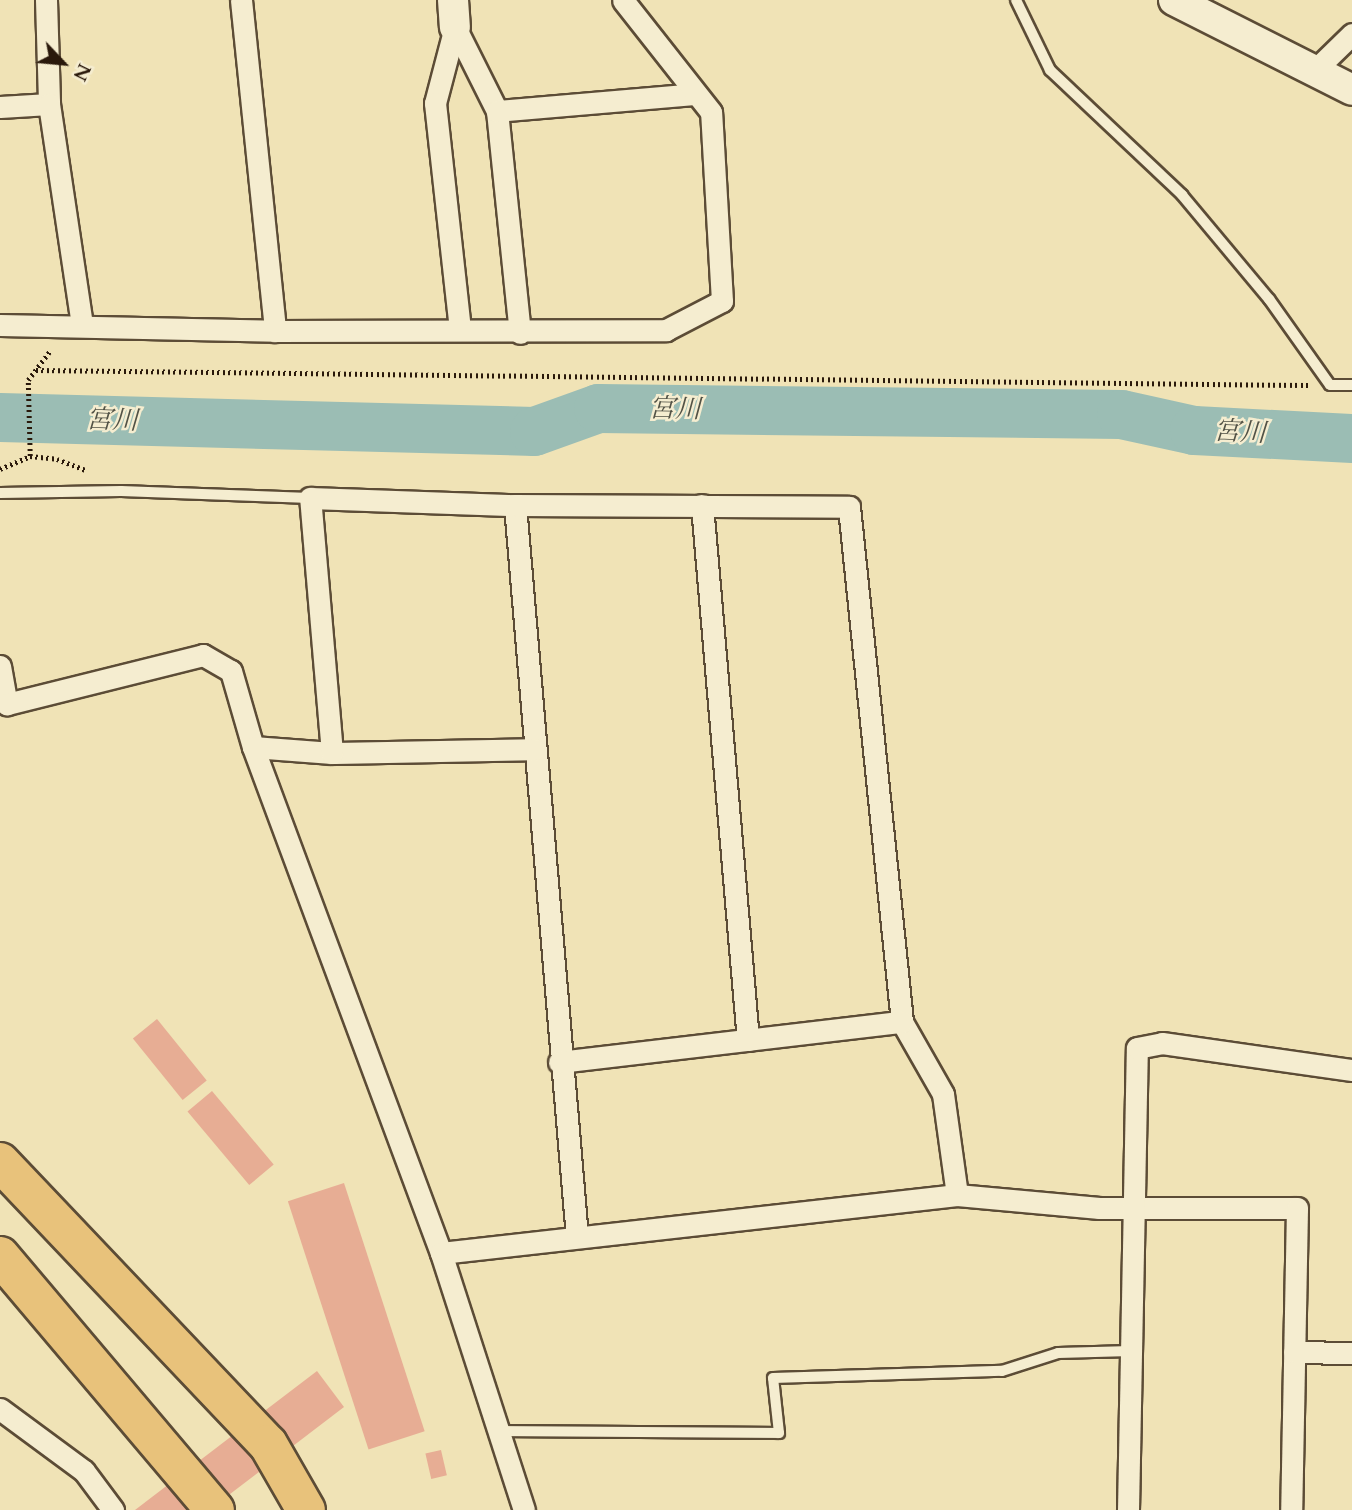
<!DOCTYPE html>
<html>
<head>
<meta charset="utf-8">
<style>
	body { margin:0 }
	#map { position:relative; width:1352px; height:1510px; overflow:hidden; background:#f0e3b6; font-family:Cardo,"Noto Serif JP",serif }
	div>[style] { position:absolute }
	.river>* { height:49px; margin:-24.5px; padding:0 24.5px; transform-origin:24.5px; border-radius:24.5px; background:#9bbdb4 }
	.building>* { inset:0; background:#e7ad94; transform-origin:0 0 }
	.path>* { height:4.5px; margin-top:-2.25px; transform-origin:0; background:repeating-linear-gradient(90deg,#2a190b 0 2px,transparent 0 5.5px) }
	.roads { filter:drop-shadow(2px 0 #5c4c36) drop-shadow(-2px 0 #5c4c36) drop-shadow(0 2px #5c4c36) drop-shadow(0 -2px #5c4c36) }
	.lane>* { height:10px; margin:-5px; padding:0 5px; transform-origin:5px; border-radius:5px; background:#f5edd0 }
	.street>* { height:21px; margin:-10.5px; padding:0 10.5px; transform-origin:10.5px; border-radius:10.5px; background:#f5edd0 }
	.secondary>* { height:30px; margin:-15px; padding:0 15px; transform-origin:15px; border-radius:15px; background:#f5edd0 }
	.highway>* { height:38px; margin:-19px; padding:0 19px; transform-origin:19px; border-radius:19px; background:#e8c27b }
	span { translate:-50% -50%; white-space:nowrap; text-align:center; line-height:1.15; -webkit-text-stroke:5px #f5edd0; paint-order:stroke }
	.water-label { font-size:26px; color:#525246; font-style:italic }
	.north { position:absolute; left:28px; top:28px; width:70px; height:70px; -webkit-text-stroke:5px #f5edd0; paint-order:stroke; rotate:116deg; font-size:19px; font-weight:700; line-height:28px; text-align:center; color:#2a190b }
	.north::after { content:''; display:block; margin:auto; width:24px; height:32px; background:#2a190b; clip-path:polygon(50% 0,100% 100%,50% 72%,0 100%) }
</style>
</head>
<body>
<div id="map">
	<div class="river">
		<div style="left:0;top:417px;width:534px;rotate:1.5deg"></div>
		<div style="left:534px;top:431px;width:68px;rotate:-19.8deg"></div>
		<div style="left:598px;top:408px;width:523px;rotate:0.66deg"></div>
		<div style="left:1121px;top:414px;width:75px;rotate:12.4deg"></div>
		<div style="left:1194px;top:430px;width:158px;rotate:2.9deg"></div>
	</div>
	<div class="building">
		<div style="left:157px;top:1019px;width:79px;height:31px;rotate:51deg"></div>
		<div style="left:212px;top:1091px;width:96px;height:32px;rotate:50deg"></div>
		<div style="left:344px;top:1183px;width:261px;height:59px;rotate:72deg"></div>
		<div style="clip-path:polygon(317px 1371px,344px 1407px,209px 1510px,135px 1510px)"></div>
		<div style="left:441px;top:1450px;width:26px;height:16px;rotate:77deg"></div>
	</div>
	<div class="path">
		<div style="left:36px;top:370px;width:1273px;rotate:0.68deg"></div>
		<div style="left:30px;top:456px;width:27px;rotate:6deg"></div>
		<div style="left:57px;top:459px;width:31px;rotate:21deg"></div>
		<div style="left:0;top:469px;width:33px;rotate:-23deg"></div>
		<div style="left:30px;top:456px;width:76px;rotate:-91.5deg"></div>
		<div style="left:28px;top:380px;width:36px;rotate:-53deg"></div>
	</div>
	<div class="roads">
		<div class="lane">
			<div style="left:1016px;top:0;width:78px;rotate:64.1deg"></div>
			<div style="left:1050px;top:70px;width:182px;rotate:43.4deg"></div>
			<div style="left:1182px;top:195px;width:136px;rotate:50.1deg"></div>
			<div style="left:1269px;top:299px;width:105px;rotate:54.7deg"></div>
			<div style="left:1330px;top:385px;width:22px"></div>
			<div style="left:0;top:493px;width:121px;rotate:-0.9deg"></div>
			<div style="left:121px;top:491px;width:189px;rotate:2.1deg"></div>
			<div style="left:498px;top:1431px;width:281px;rotate:0.4deg"></div>
			<div style="left:779px;top:1433px;width:55px;rotate:-96.2deg"></div>
			<div style="left:773px;top:1378px;width:229px;rotate:-1.8deg"></div>
			<div style="left:1002px;top:1371px;width:59px;rotate:-17.8deg"></div>
			<div style="left:1058px;top:1353px;width:73px;rotate:-1.6deg"></div>
		</div>
		<div class="street">
			<div style="left:46px;top:0;width:104px;rotate:88.3deg"></div>
			<div style="left:241px;top:0;width:333px;rotate:84.1deg"></div>
			<div style="left:455px;top:27px;width:94px;rotate:63.4deg"></div>
			<div style="left:497px;top:111px;width:223px;rotate:84.1deg"></div>
			<div style="left:455px;top:27px;width:79px;rotate:104.7deg"></div>
			<div style="left:435px;top:103px;width:228px;rotate:83.7deg"></div>
			<div style="left:1314px;top:71px;width:53px;rotate:-44.2deg"></div>
			<div style="left:0;top:107px;width:49px;rotate:-3.5deg"></div>
			<div style="left:49px;top:104px;width:223px;rotate:81.5deg"></div>
			<div style="left:497px;top:111px;width:199px;rotate:-4.9deg"></div>
			<div style="left:0;top:325px;width:275px;rotate:1.2deg"></div>
			<div style="left:275px;top:331px;width:391px;rotate:-0.1deg"></div>
			<div style="left:666px;top:330px;width:63px;rotate:-27.4deg"></div>
			<div style="left:722px;top:301px;width:189px;rotate:-93.3deg"></div>
			<div style="left:711px;top:112px;width:142px;rotate:-128.2deg"></div>
			<div style="left:515px;top:505px;width:735px;rotate:85.16deg"></div>
			<div style="left:702px;top:505px;width:537px;rotate:85.09deg"></div>
			<div style="left:0;top:666px;width:39px;rotate:80deg"></div>
			<div style="left:7px;top:704px;width:202px;rotate:-14deg"></div>
			<div style="left:203px;top:655px;width:32px;rotate:30deg"></div>
			<div style="left:231px;top:671px;width:79px;rotate:73.9deg"></div>
			<div style="left:253px;top:747px;width:540px;rotate:69.62deg"></div>
			<div style="left:441px;top:1253px;width:270px;rotate:72.1deg"></div>
			<div style="left:253px;top:747px;width:79px;rotate:4.3deg"></div>
			<div style="left:332px;top:753px;width:202px;rotate:-1.1deg"></div>
			<div style="left:332px;top:753px;width:256px;rotate:-94.9deg"></div>
			<div style="left:310px;top:498px;width:205px;rotate:2deg"></div>
			<div style="left:515px;top:505px;width:334px;rotate:0.3deg"></div>
			<div style="left:849px;top:507px;width:518px;rotate:84.12deg"></div>
			<div style="left:902px;top:1022px;width:83px;rotate:60.3deg"></div>
			<div style="left:943px;top:1094px;width:102px;rotate:82.1deg"></div>
			<div style="left:559px;top:1062px;width:345px;rotate:-6.7deg"></div>
			<div style="left:441px;top:1253px;width:519px;rotate:-6.41deg"></div>
			<div style="left:957px;top:1195px;width:143px;rotate:5.2deg"></div>
			<div style="left:1099px;top:1208px;width:198px"></div>
			<div style="left:1297px;top:1208px;width:302px;rotate:91.1deg"></div>
			<div style="left:1294px;top:1352px;width:58px;rotate:1deg"></div>
			<div style="left:0;top:1409px;width:104px;rotate:36.4deg"></div>
			<div style="left:84px;top:1471px;width:49px;rotate:53.4deg"></div>
			<div style="left:1128px;top:1510px;width:462px;rotate:-88.9deg"></div>
			<div style="left:1137px;top:1048px;width:25px;rotate:-11deg"></div>
			<div style="left:1162px;top:1043px;width:192px;rotate:8.1deg"></div>
		</div>
		<div class="secondary">
			<div style="left:453px;top:0;width:27px;rotate:86deg"></div>
			<div style="left:1174px;top:0;width:199px;rotate:26.8deg"></div>
		</div>
		<div class="highway">
			<div style="left:0;top:1162px;width:389px;rotate:46.5deg"></div>
			<div style="left:268px;top:1444px;width:76px;rotate:60.1deg"></div>
			<div style="left:0;top:1256px;width:333px;rotate:49.8deg"></div>
		</div>
	</div>
	<div class="water-label">
		<span style="left:675px;top:409px;rotate:1deg">宮川</span>
		<span style="left:112px;top:420px;rotate:2deg">宮川</span>
		<span style="left:1240px;top:432px;rotate:3deg">宮川</span>
	</div>
	<div class="north">N</div>
</div>
</body>
</html>
